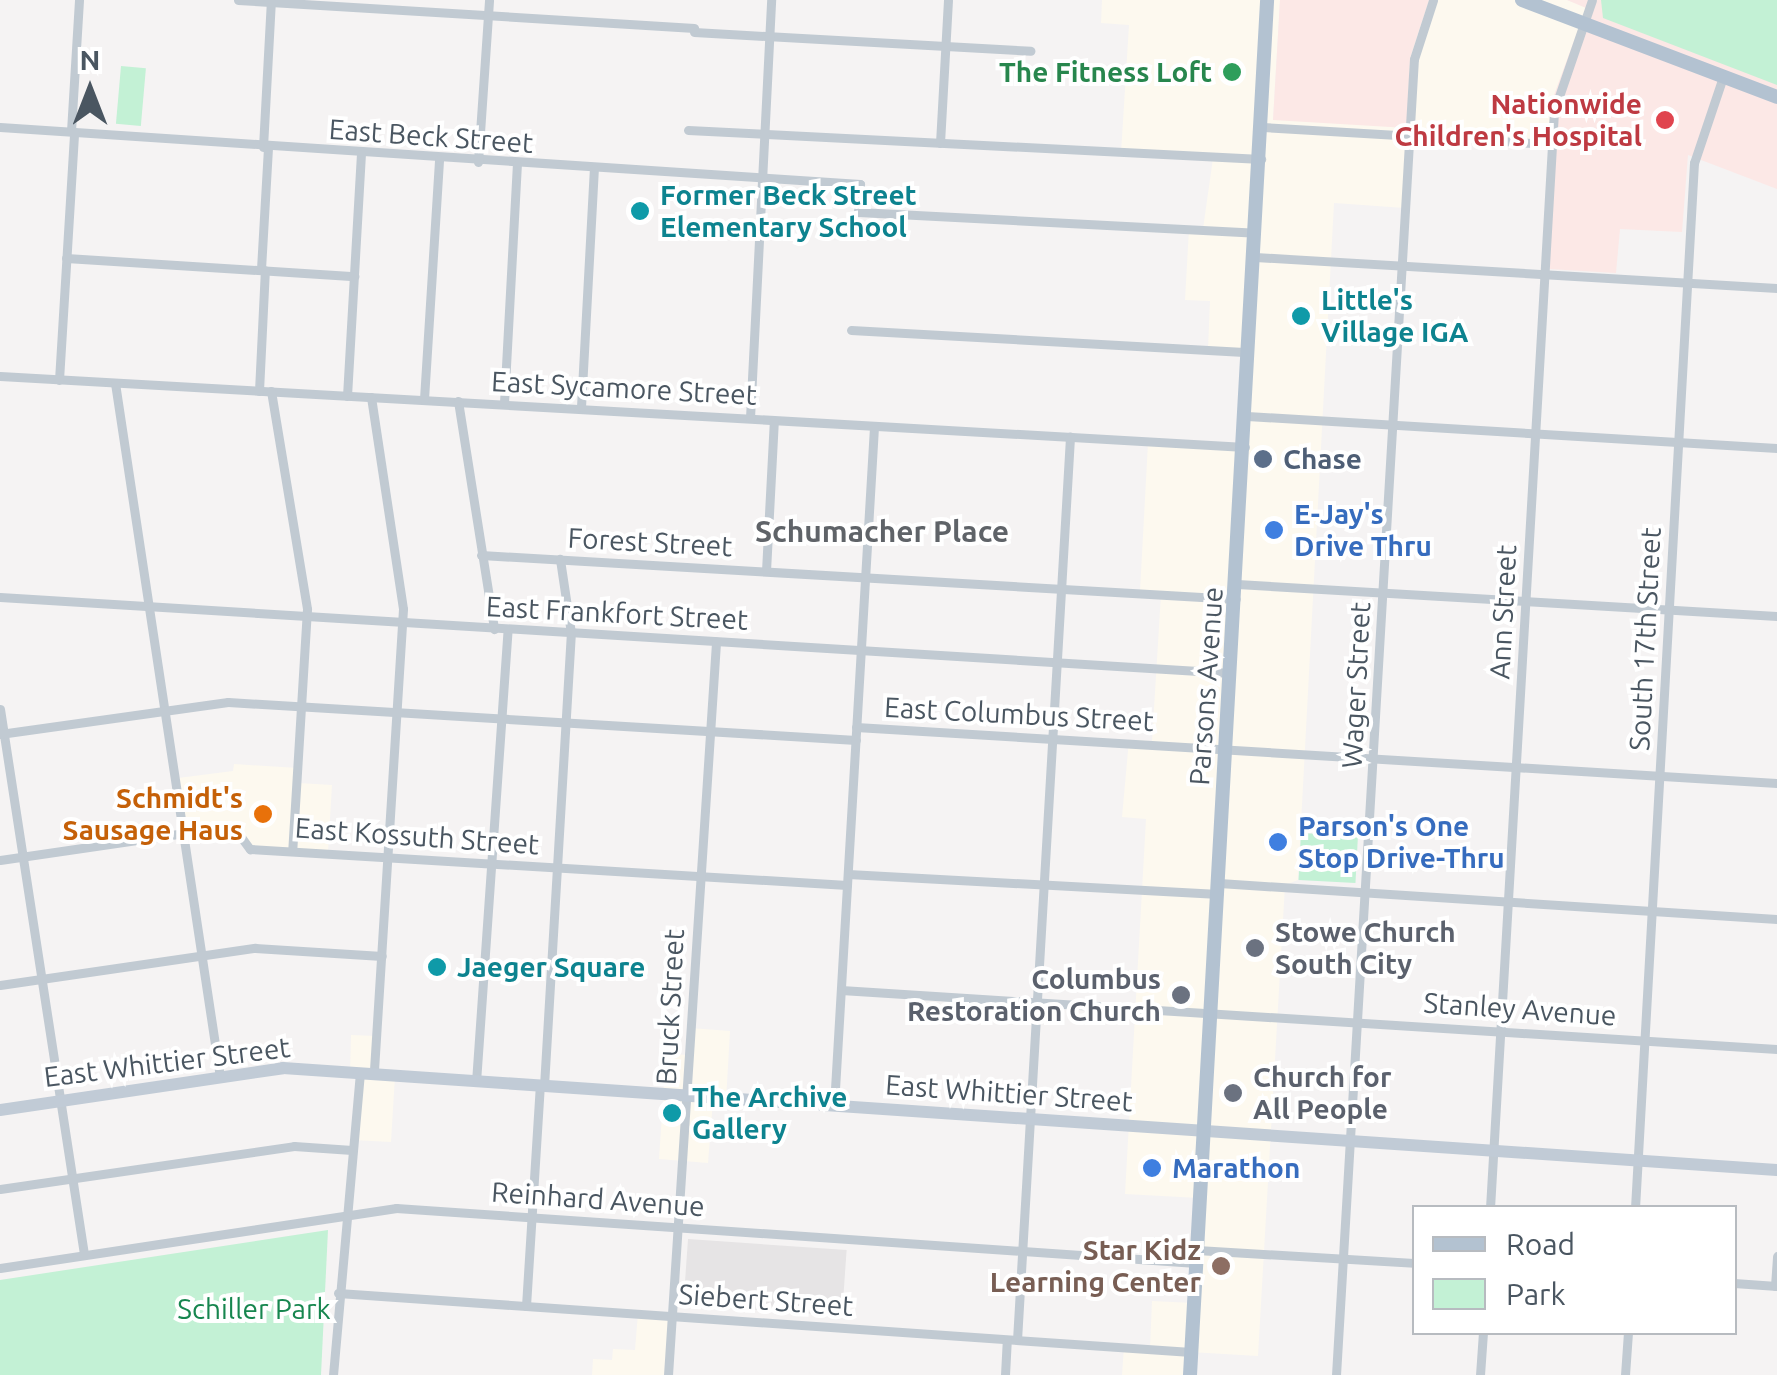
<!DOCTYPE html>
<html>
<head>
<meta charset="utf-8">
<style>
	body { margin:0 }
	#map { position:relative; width:1777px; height:1375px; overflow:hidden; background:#f5f3f3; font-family:Ubuntu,sans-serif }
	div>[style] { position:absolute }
	.commercial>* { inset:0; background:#fdf9ef }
	.education>* { inset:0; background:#e6e4e5; transform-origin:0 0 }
	.medical>* { inset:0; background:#fce8e6 }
	.green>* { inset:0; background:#c3f1d5; transform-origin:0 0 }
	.street>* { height:9px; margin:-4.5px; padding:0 4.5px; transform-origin:4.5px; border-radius:4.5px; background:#c1cad2 }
	.secondary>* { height:12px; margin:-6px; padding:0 6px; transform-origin:6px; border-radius:6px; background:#c1cbd6 }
	.primary>* { height:14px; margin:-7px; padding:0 7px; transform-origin:7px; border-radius:7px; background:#b3c2d1 }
	.dots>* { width:28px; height:28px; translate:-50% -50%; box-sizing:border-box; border:5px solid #fff; border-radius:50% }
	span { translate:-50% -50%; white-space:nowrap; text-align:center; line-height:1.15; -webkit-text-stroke:8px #fff; paint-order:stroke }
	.leisure-label { font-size:28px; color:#27864d; font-weight:700 }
	.right { translate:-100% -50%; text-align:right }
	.health-label { font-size:28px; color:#be3a42; font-weight:700 }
	.street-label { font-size:28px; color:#4a5661 }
	.culture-label { font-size:28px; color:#0d838f; font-weight:700 }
	.left { translate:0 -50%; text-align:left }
	.service-label { font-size:28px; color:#4e5e75; font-weight:700 }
	.shop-label { font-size:28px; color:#366cbe; font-weight:700 }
	.food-label { font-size:28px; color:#c56008; font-weight:700 }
	.worship-label { font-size:28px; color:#5b616d; font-weight:700 }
	.education-label { font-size:28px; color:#785e54; font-weight:700 }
	.park-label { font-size:28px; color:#17864f }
	.neighbourhood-label { font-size:30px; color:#5f6368; font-weight:700 }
	.legend { position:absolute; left:1412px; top:1205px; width:325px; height:130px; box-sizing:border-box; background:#fff; border:2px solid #b7bbc0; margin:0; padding:12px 18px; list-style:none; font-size:30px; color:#4a5661 }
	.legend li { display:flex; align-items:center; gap:20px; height:50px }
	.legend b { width:50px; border:2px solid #b7bbc0 }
	.north { position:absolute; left:40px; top:40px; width:100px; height:100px; -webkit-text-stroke:8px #fff; paint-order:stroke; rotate:0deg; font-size:28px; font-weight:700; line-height:40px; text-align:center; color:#4a5661 }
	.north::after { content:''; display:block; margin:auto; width:35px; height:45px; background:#4a5661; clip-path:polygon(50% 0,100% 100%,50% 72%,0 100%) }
</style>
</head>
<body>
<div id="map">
	<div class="commercial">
		<div style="clip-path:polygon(1102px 0,1280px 0,1273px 120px,1410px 58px,1429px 0,1567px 0,1586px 7px,1552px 144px,1411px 135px,1405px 208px,1334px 203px,1298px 880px,1285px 885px,1258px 1356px,1190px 1352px,1188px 1375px,1122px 1375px,1124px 1346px,1150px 1347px,1152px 1301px,1193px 1303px,1199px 1198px,1125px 1194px,1146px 819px,1122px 817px,1129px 740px,1152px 741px,1161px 594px,1140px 591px,1148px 443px,1245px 447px,1248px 354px,1208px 349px,1210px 301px,1185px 300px,1189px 229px,1203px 229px,1213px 158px,1121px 153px,1129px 25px,1101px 23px)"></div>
		<div style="clip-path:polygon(234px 764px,298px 768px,298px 783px,332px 785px,328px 852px,251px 847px,236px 825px,186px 831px,178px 778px,233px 771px)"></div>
		<div style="clip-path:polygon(690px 1028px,730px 1031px,726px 1101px,713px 1101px,708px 1163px,659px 1159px,666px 1054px,689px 1055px)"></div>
		<div style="clip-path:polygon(351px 1035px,376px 1036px,374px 1074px,395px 1076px,391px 1142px,353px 1140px,360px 1074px,350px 1073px)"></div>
		<div style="clip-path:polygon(638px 1313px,673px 1315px,669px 1375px,592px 1375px,593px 1359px,612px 1360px,613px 1349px,635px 1350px)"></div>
	</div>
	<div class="education">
		<div style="left:688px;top:1239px;width:159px;height:66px;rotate:4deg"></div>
	</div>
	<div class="medical">
		<div style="clip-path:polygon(1280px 0,1429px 0,1410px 58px,1407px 128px,1273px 120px)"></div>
		<div style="clip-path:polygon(1567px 0,1777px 0,1777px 189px,1688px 155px,1682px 232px,1620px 229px,1616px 273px,1549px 269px,1554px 95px,1586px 8px)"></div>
	</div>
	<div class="green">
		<div style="clip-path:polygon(1601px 0,1777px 0,1777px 85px,1603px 18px)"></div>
		<div style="left:121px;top:66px;width:25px;height:58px;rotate:5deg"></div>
		<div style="left:1301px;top:833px;width:57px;height:47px;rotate:3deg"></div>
		<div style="clip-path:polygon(328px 1230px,321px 1375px,0 1375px,0 1280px)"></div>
	</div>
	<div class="street">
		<div style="left:238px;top:0;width:457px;rotate:3.5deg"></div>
		<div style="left:694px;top:32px;width:337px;rotate:3.2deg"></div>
		<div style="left:0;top:127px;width:862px;rotate:3.79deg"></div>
		<div style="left:860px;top:184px;width:28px;rotate:94deg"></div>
		<div style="left:858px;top:212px;width:398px;rotate:3deg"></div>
		<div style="left:1263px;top:127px;width:289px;rotate:3.4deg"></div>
		<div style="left:688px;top:130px;width:574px;rotate:2.9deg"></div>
		<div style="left:71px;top:131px;width:131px;rotate:-86.5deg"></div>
		<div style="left:940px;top:143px;width:143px;rotate:-86.8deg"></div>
		<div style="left:263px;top:147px;width:147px;rotate:-86.9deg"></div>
		<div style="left:478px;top:162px;width:162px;rotate:-86.1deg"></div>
		<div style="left:1255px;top:257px;width:523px;rotate:3.4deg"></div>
		<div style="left:66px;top:258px;width:289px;rotate:3.6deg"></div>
		<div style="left:261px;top:269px;width:122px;rotate:-86.7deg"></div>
		<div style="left:851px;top:330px;width:398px;rotate:3.2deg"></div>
		<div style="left:0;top:376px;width:1247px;rotate:3.26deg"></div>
		<div style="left:59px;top:380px;width:248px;rotate:-86.5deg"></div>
		<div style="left:115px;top:383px;width:702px;rotate:81.4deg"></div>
		<div style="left:259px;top:391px;width:121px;rotate:-87.2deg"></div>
		<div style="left:271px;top:391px;width:221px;rotate:80.6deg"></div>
		<div style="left:307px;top:609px;width:242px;rotate:93.5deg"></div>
		<div style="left:347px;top:396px;width:242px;rotate:-86.7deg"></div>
		<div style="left:371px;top:397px;width:214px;rotate:81.4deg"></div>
		<div style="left:403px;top:609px;width:466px;rotate:93.6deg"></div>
		<div style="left:424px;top:399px;width:240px;rotate:-86.4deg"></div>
		<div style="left:458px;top:401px;width:231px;rotate:81deg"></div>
		<div style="left:504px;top:403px;width:238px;rotate:-86.9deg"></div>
		<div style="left:581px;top:407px;width:238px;rotate:-86.9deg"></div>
		<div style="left:1247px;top:416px;width:531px;rotate:3.46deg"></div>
		<div style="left:750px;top:418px;width:419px;rotate:-87.1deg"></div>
		<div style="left:481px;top:555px;width:756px;rotate:3.34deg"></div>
		<div style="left:766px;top:571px;width:151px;rotate:-87deg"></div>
		<div style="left:1237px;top:584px;width:541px;rotate:3.39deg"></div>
		<div style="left:0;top:597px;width:1233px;rotate:3.53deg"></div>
		<div style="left:0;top:709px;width:551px;rotate:81.24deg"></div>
		<div style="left:856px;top:727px;width:923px;rotate:3.48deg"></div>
		<div style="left:0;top:734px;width:230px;rotate:-8deg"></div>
		<div style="left:228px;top:702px;width:629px;rotate:3.46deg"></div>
		<div style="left:0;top:860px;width:235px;rotate:-8.3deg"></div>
		<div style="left:233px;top:826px;width:29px;rotate:54deg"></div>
		<div style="left:250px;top:849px;width:598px;rotate:3.45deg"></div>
		<div style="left:848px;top:874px;width:371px;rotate:3.1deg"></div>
		<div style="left:1219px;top:883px;width:559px;rotate:3.69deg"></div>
		<div style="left:0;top:985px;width:258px;rotate:-8.3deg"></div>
		<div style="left:255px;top:948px;width:127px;rotate:3.6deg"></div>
		<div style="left:841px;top:990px;width:938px;rotate:3.61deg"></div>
		<div style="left:476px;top:1082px;width:453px;rotate:-86deg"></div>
		<div style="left:544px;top:1086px;width:454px;rotate:-86.6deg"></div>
		<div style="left:571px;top:633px;width:75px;rotate:-98.5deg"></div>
		<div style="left:834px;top:1106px;width:681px;rotate:-86.63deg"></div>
		<div style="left:0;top:1189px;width:297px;rotate:-8.3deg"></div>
		<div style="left:294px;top:1146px;width:58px;rotate:3.9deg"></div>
		<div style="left:1490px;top:1208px;width:1099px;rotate:-86.66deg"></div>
		<div style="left:1554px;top:111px;width:117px;rotate:-71.1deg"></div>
		<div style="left:1635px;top:1208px;width:1047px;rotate:-86.77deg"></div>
		<div style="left:1694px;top:163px;width:91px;rotate:-71.4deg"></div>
		<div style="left:1197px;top:1250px;width:217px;rotate:3.4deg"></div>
		<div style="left:0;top:1268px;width:401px;rotate:-8.6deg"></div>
		<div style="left:396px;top:1208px;width:802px;rotate:3.93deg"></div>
		<div style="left:1734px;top:1283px;width:43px;rotate:4deg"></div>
		<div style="left:1775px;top:1286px;width:30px;rotate:-86deg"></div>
		<div style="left:338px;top:1293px;width:855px;rotate:3.96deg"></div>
		<div style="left:526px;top:1306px;width:220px;rotate:-86.4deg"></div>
		<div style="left:1017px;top:1340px;width:905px;rotate:-86.64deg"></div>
		<div style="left:333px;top:1375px;width:303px;rotate:-84.9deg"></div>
		<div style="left:668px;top:1375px;width:735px;rotate:-86.25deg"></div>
		<div style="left:1005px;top:1375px;width:35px;rotate:-87deg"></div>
		<div style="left:1336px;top:1375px;width:1318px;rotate:-86.61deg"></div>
		<div style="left:1414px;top:59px;width:62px;rotate:-72.1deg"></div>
		<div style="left:1480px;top:1375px;width:43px;rotate:-86deg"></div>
		<div style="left:1625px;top:1375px;width:43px;rotate:-86deg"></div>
	</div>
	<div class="secondary">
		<div style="left:0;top:1110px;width:286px;rotate:-8.4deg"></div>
		<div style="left:283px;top:1068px;width:1497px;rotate:3.91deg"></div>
	</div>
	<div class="primary">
		<div style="left:1522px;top:0;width:273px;rotate:20.8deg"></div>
		<div style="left:1190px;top:1375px;width:1377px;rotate:-86.79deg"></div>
	</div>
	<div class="dots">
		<div style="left:1232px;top:72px;background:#2e9e5b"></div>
		<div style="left:1665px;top:120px;background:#e0444e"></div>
		<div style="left:640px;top:211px;background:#0f9aa8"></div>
		<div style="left:1301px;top:316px;background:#0f9aa8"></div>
		<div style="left:1263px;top:459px;background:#5c6f8a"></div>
		<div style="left:1274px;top:530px;background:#3f7fe0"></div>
		<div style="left:263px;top:814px;background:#e8710a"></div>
		<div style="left:1278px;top:842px;background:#3f7fe0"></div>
		<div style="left:1255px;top:948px;background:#6b7280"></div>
		<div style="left:437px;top:967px;background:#0f9aa8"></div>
		<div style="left:1181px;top:995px;background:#6b7280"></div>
		<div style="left:1233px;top:1093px;background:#6b7280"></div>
		<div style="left:672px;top:1113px;background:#0f9aa8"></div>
		<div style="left:1152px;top:1168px;background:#3f7fe0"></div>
		<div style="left:1221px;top:1266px;background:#8d6e63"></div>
	</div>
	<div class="leisure-label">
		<span class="right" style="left:1212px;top:72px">The Fitness Loft</span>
	</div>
	<div class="health-label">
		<span class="right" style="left:1642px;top:120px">Nationwide<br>Children's Hospital</span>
	</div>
	<div class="street-label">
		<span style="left:431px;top:136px;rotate:4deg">East Beck Street</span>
		<span style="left:624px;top:388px;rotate:3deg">East Sycamore Street</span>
		<span style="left:650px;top:542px;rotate:3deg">Forest Street</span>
		<span style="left:1503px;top:612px;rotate:-87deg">Ann Street</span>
		<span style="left:617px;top:613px;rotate:3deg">East Frankfort Street</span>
		<span style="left:1645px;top:639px;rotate:-87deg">South 17th Street</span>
		<span style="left:1356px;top:685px;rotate:-87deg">Wager Street</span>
		<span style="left:1206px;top:686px;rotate:-86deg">Parsons Avenue</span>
		<span style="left:1019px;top:714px;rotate:3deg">East Columbus Street</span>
		<span style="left:417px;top:836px;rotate:4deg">East Kossuth Street</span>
		<span style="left:670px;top:1007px;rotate:-87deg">Bruck Street</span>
		<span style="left:1520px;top:1009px;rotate:4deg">Stanley Avenue</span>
		<span style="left:167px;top:1062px;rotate:-7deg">East Whittier Street</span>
		<span style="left:1009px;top:1093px;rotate:4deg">East Whittier Street</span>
		<span style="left:598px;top:1199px;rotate:4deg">Reinhard Avenue</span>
		<span style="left:766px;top:1300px;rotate:4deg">Siebert Street</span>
	</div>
	<div class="culture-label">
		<span class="left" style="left:660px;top:211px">Former Beck Street<br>Elementary School</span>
		<span class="left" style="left:1321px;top:316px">Little's<br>Village IGA</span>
		<span class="left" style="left:457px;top:967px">Jaeger Square</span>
		<span class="left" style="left:692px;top:1113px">The Archive<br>Gallery</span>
	</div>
	<div class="service-label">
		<span class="left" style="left:1283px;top:459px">Chase</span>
	</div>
	<div class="shop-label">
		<span class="left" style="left:1294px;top:530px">E-Jay's<br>Drive Thru</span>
		<span class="left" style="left:1298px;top:842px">Parson's One<br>Stop Drive-Thru</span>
		<span class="left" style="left:1172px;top:1168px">Marathon</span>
	</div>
	<div class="food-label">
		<span class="right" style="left:243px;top:814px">Schmidt's<br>Sausage Haus</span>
	</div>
	<div class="worship-label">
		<span class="left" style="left:1275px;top:948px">Stowe Church<br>South City</span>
		<span class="right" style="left:1161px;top:995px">Columbus<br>Restoration Church</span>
		<span class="left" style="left:1253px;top:1093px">Church for<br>All People</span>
	</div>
	<div class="education-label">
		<span class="right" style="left:1201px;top:1266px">Star Kidz<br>Learning Center</span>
	</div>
	<div class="park-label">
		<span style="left:254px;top:1309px">Schiller Park</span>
	</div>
	<div class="neighbourhood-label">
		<span style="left:882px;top:531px">Schumacher Place</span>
	</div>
	<ul class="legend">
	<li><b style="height:12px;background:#b3c2d1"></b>Road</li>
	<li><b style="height:28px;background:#c3f1d5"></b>Park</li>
	</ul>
	<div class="north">N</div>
</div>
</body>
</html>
